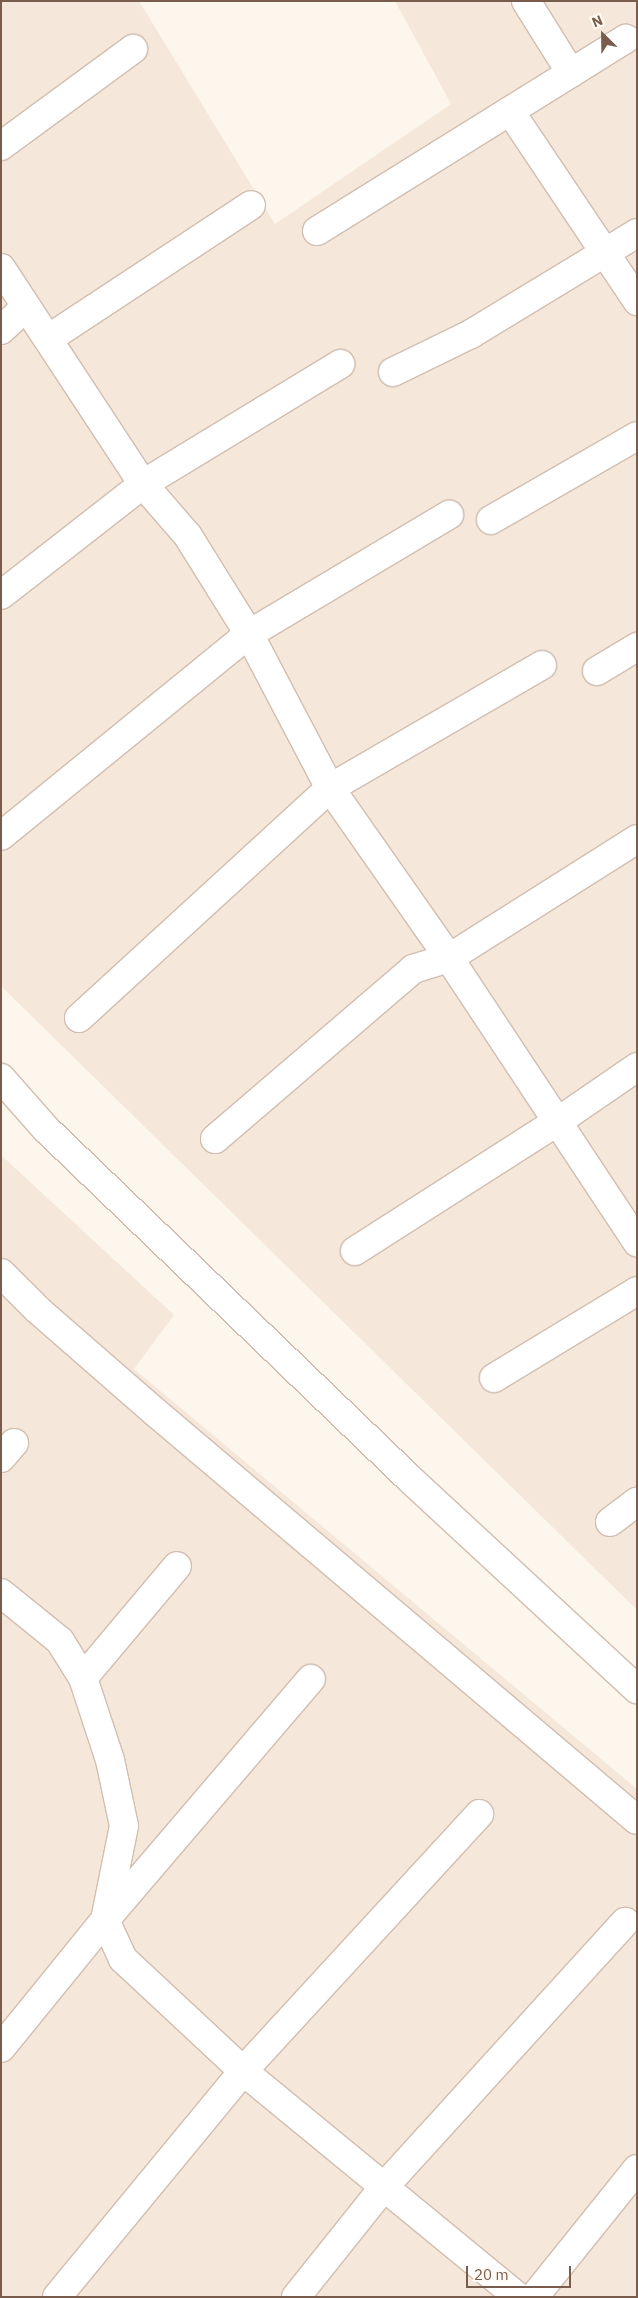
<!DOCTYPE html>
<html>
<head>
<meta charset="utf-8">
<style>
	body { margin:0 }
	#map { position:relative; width:638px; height:2298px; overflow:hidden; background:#fdf6ec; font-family:"IBM Plex Sans",sans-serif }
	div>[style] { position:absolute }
	.residential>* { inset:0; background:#f5e8da }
	.roads { filter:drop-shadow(1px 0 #d1beb0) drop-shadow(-1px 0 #d1beb0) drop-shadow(0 1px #d1beb0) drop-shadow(0 -1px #d1beb0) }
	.street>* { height:28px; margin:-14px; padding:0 14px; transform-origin:14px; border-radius:14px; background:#fff }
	span { translate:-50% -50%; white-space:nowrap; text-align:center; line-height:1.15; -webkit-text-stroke:4px #fffaf3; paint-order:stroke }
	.frame { position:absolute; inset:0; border:2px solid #7a5c4d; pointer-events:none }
	.north { position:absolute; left:578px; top:10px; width:50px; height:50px; -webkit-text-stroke:4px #fffaf3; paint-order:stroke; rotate:337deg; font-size:14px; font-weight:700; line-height:20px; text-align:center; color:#7a5c4d }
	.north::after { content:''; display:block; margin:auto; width:18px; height:22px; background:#7a5c4d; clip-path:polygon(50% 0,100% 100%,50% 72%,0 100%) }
	.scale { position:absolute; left:466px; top:2266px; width:105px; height:22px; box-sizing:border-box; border:2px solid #7a5c4d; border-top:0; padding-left:6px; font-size:15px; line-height:18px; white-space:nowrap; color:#7a5c4d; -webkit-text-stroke:4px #fffaf3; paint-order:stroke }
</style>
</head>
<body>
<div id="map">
	<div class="residential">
		<div style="clip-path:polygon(1px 1px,139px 1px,275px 224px,451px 104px,395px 1px,637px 1px,637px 1610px,1px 986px)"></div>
		<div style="clip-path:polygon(1px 1155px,174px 1315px,134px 1369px,637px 1789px,637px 2297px,1px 2297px)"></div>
	</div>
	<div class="roads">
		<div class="street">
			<div style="left:526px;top:1px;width:85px;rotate:58deg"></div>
			<div style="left:510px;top:111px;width:229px;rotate:56.2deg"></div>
			<div style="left:1px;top:146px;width:164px;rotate:-36.3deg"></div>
			<div style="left:317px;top:231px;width:364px;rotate:-31.9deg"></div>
			<div style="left:1px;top:268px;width:258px;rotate:56.7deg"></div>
			<div style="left:143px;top:484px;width:69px;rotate:49.1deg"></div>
			<div style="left:188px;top:536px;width:115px;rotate:58.1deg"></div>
			<div style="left:249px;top:634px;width:174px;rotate:62.3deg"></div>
			<div style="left:330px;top:788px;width:208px;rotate:55deg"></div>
			<div style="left:449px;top:958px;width:341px;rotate:56.5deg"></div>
			<div style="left:1px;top:330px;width:34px;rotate:-43deg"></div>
			<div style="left:48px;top:339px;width:243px;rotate:-33.4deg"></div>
			<div style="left:393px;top:372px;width:87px;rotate:-26deg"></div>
			<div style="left:471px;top:334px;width:194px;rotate:-31.3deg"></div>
			<div style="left:491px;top:520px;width:168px;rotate:-29.9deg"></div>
			<div style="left:1px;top:595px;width:180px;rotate:-38deg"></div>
			<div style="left:143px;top:484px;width:231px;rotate:-31.3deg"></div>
			<div style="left:597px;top:671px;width:47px;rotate:-31deg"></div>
			<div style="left:1px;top:836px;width:320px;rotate:-39.2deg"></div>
			<div style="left:249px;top:634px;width:233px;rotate:-30.8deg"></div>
			<div style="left:79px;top:1018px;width:340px;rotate:-42.5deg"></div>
			<div style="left:330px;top:788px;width:245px;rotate:-30.1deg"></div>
			<div style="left:1px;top:1078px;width:68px;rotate:48.6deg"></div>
			<div style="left:46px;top:1129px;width:506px;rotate:43.88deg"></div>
			<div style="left:411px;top:1480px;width:308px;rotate:42.8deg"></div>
			<div style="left:215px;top:1139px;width:261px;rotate:-40.6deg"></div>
			<div style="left:413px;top:969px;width:38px;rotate:-17deg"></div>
			<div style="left:449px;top:958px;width:222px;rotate:-32.3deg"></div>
			<div style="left:355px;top:1251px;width:240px;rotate:-32.6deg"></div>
			<div style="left:557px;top:1122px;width:97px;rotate:-34.5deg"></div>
			<div style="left:1px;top:1273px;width:52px;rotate:45deg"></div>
			<div style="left:38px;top:1310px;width:155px;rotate:41.1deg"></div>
			<div style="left:155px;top:1412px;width:631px;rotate:40.25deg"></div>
			<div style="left:494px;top:1378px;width:167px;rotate:-31.3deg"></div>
			<div style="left:1px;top:1458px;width:20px;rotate:-49deg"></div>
			<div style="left:610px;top:1522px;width:34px;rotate:-37deg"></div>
			<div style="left:1px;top:1593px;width:76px;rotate:39.1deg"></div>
			<div style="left:60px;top:1641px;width:44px;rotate:58.1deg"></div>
			<div style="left:83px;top:1678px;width:86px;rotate:71.8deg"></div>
			<div style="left:110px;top:1760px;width:67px;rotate:78deg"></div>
			<div style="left:124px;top:1826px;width:96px;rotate:101.4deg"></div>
			<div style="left:105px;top:1920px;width:43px;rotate:65.2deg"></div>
			<div style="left:123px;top:1959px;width:164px;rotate:43deg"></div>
			<div style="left:243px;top:2071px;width:356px;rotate:39.4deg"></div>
			<div style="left:83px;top:1678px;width:146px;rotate:-50deg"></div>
			<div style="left:1px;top:2048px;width:165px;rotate:-50.9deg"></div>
			<div style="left:105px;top:1920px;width:317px;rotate:-49.5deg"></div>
			<div style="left:57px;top:2297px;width:293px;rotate:-50.5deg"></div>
			<div style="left:243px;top:2071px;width:349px;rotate:-47.4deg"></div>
			<div style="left:296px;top:2297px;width:139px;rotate:-51.4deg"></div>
			<div style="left:383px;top:2188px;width:360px;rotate:-47.7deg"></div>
			<div style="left:534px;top:2297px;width:164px;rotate:-51.2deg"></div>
		</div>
	</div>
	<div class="frame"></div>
	<div class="north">N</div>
	<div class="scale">20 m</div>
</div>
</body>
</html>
